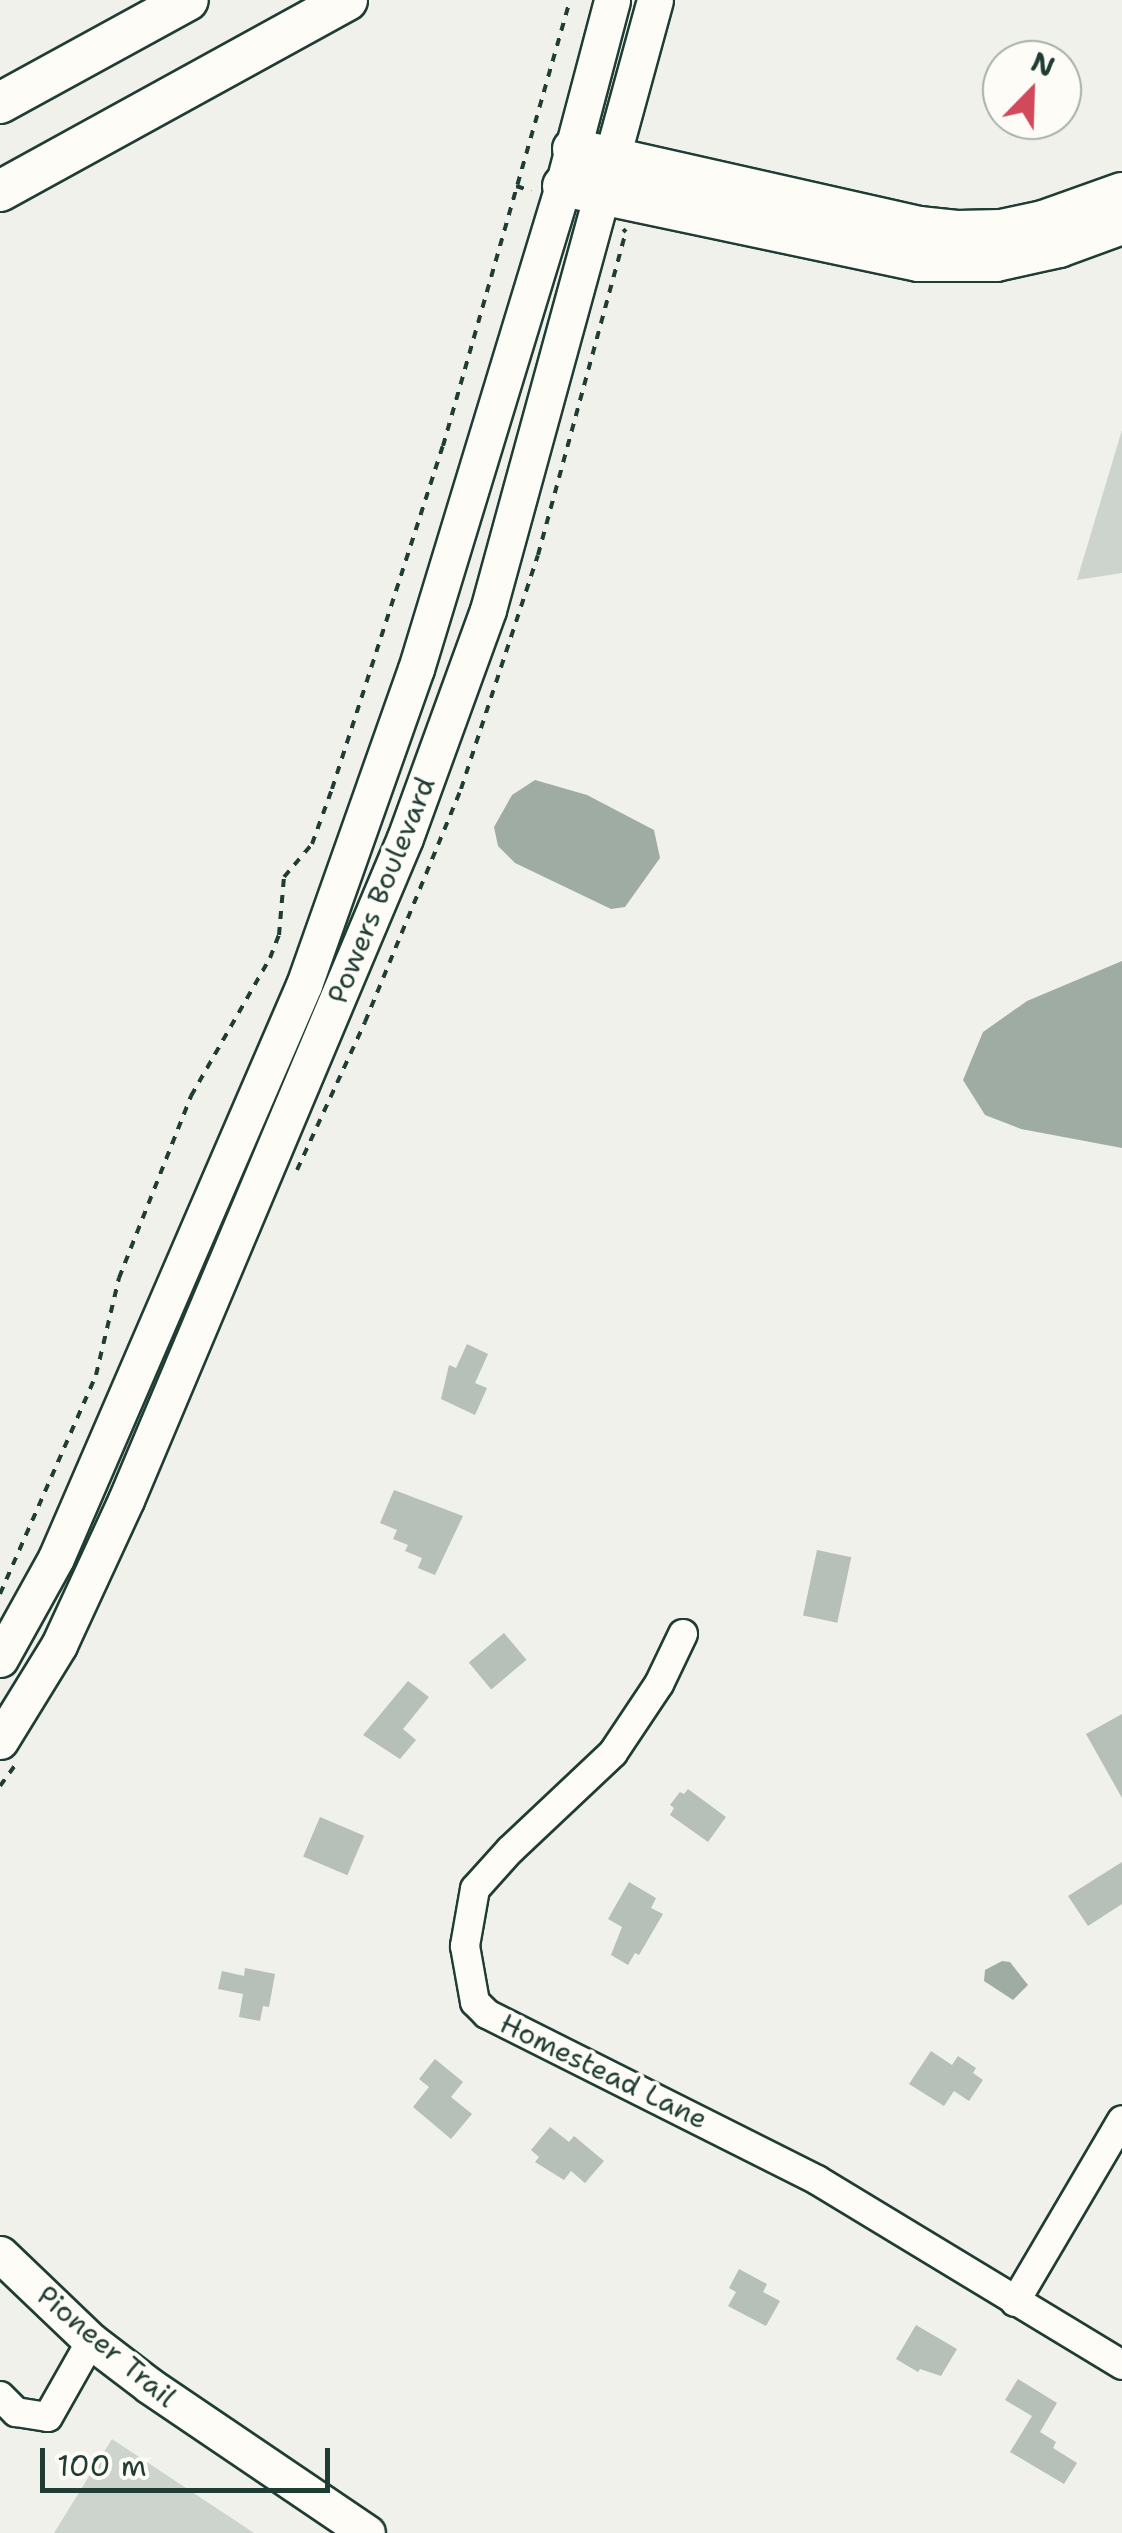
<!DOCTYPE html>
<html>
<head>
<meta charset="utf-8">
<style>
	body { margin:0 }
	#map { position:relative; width:1122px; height:2533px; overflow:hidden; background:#f0f1eb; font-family:"Shantell Sans",sans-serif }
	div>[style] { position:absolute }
	.green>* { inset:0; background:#cdd3cd }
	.water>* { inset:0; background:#9faca4 }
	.building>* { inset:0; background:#b6bfb8; transform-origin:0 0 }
	.path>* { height:4px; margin-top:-2px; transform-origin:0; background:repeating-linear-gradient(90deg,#1f3d34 0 8px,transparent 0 16px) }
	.roads { filter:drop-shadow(2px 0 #1f3d34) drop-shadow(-2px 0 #1f3d34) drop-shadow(0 2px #1f3d34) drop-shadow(0 -2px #1f3d34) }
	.minor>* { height:28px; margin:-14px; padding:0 14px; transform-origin:14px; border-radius:14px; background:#fdfcf7 }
	.major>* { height:35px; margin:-17.5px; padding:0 17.5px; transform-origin:17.5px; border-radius:17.5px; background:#fdfcf7 }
	.highway>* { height:40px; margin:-20px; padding:0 20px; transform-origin:20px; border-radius:20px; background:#fdfcf7 }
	span { translate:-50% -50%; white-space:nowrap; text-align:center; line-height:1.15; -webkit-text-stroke:8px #fdfcf7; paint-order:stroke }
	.street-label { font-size:28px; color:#1f3d34 }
	.north { position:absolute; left:982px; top:40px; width:100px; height:100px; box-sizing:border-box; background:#fdfcf7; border:2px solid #a4b0a9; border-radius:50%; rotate:23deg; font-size:28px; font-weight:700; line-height:40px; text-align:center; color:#1f3d34 }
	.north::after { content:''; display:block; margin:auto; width:35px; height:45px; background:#d1495b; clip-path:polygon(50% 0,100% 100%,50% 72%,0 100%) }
	.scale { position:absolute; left:40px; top:2448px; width:290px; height:45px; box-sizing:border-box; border:5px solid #1f3d34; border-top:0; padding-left:12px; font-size:30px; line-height:35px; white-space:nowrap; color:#1f3d34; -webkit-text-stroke:8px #fdfcf7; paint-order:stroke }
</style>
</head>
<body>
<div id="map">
	<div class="green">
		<div style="clip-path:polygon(1122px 430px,1122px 573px,1077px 580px)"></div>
		<div style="clip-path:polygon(112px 2439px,254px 2533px,54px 2533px)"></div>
	</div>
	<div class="water">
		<div style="clip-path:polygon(535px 780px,587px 795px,654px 830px,660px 858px,625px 907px,611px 909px,515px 863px,498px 846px,494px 827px,512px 795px)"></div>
		<div style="clip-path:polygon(1122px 961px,1122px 1148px,1021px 1129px,985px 1115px,963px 1080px,983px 1032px,1027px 1001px)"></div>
		<div style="clip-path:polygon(1002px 1961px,1010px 1962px,1028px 1985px,1013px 2000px,984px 1981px,985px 1970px)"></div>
	</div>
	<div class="building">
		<div style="clip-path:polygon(467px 1344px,488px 1354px,475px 1383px,487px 1388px,475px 1415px,441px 1399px,449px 1365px,456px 1368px)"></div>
		<div style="clip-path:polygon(394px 1490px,463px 1516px,435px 1575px,418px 1568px,422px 1558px,405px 1551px,408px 1545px,393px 1539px,397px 1530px,380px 1523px)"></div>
		<div style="left:817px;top:1550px;width:35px;height:67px;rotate:12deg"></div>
		<div style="left:504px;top:1633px;width:35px;height:46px;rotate:50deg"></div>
		<div style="clip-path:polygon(408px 1681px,429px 1697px,403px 1729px,416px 1740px,400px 1759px,363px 1735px)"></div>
		<div style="clip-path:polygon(1122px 1714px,1122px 1798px,1086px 1734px)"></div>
		<div style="clip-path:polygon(688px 1789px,726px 1817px,708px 1842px,670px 1815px,674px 1808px,670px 1805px,680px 1792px,684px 1794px)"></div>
		<div style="left:320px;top:1817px;width:48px;height:43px;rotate:23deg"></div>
		<div style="clip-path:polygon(1122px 1862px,1122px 1904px,1088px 1926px,1068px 1896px)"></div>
		<div style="clip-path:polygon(629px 1882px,656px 1898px,651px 1908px,663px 1914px,639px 1955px,635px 1953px,628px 1965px,611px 1955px,622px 1927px,608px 1919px)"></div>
		<div style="clip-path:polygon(245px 1968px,275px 1974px,269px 2007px,263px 2006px,260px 2021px,239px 2017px,243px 1994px,218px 1989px,222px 1971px,244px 1976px)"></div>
		<div style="clip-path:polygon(931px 2051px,952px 2065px,958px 2056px,976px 2068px,973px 2073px,983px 2080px,969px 2101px,954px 2091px,944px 2106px,909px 2084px)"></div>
		<div style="clip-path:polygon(435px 2059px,463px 2082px,451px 2097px,472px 2114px,451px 2139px,413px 2107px,429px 2087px,419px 2079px)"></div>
		<div style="clip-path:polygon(550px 2127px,569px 2142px,574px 2136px,604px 2161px,585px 2183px,571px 2171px,564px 2180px,535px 2162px,539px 2157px,531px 2150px)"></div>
		<div style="clip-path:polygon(739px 2269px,767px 2284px,763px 2292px,780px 2301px,766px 2326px,728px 2306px,736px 2292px,729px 2288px)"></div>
		<div style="clip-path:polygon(916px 2325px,957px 2349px,941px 2376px,920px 2369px,918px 2372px,896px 2359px)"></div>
		<div style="clip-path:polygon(1018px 2379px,1057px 2403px,1040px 2432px,1056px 2442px,1053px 2448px,1077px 2463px,1064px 2484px,1010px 2452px,1032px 2416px,1005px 2400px)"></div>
	</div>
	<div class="path">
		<div style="left:516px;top:186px;width:16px;rotate:18deg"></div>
		<div style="left:297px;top:1170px;width:163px;rotate:-65.3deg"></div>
		<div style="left:365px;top:1022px;width:252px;rotate:-67.6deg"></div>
		<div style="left:461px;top:789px;width:246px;rotate:-71.8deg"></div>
		<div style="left:538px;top:555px;width:335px;rotate:-74.8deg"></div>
		<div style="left:626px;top:232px;width:4px;rotate:-135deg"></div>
		<div style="left:0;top:1594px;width:239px;rotate:-66.3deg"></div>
		<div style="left:96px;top:1375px;width:100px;rotate:-76.7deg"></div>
		<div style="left:119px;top:1278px;width:196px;rotate:-68.4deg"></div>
		<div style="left:191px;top:1096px;width:159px;rotate:-60.2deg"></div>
		<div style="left:270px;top:958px;width:25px;rotate:-69deg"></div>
		<div style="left:279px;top:935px;width:58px;rotate:-85.1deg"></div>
		<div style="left:284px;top:877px;width:43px;rotate:-49.7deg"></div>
		<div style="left:312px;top:844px;width:59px;rotate:-70deg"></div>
		<div style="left:332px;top:789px;width:361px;rotate:-72.1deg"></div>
		<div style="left:443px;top:446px;width:464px;rotate:-74.1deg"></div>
		<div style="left:0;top:1786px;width:26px;rotate:-54deg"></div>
	</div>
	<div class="roads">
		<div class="minor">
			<div style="left:683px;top:1634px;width:55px;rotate:115.6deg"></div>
			<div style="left:659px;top:1684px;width:83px;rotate:123.7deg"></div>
			<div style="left:613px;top:1753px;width:141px;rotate:136.7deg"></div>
			<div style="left:510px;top:1850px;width:52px;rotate:131.9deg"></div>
			<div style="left:475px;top:1889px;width:58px;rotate:100deg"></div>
			<div style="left:465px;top:1946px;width:57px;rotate:79.9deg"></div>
			<div style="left:475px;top:2002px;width:17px;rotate:45deg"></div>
			<div style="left:487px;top:2014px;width:369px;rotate:26.7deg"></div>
			<div style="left:817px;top:2180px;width:357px;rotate:31.2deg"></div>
			<div style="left:1015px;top:2302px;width:211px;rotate:-59.5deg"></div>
			<div style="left:0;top:2396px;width:23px;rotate:45deg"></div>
			<div style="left:16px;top:2412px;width:32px;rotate:9deg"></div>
			<div style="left:48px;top:2417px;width:87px;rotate:-60.5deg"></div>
		</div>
		<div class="major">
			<div style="left:0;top:1659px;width:115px;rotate:-61deg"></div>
			<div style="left:56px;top:1558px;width:624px;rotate:-66.6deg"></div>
			<div style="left:304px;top:985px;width:335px;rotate:-70.5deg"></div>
			<div style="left:416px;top:669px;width:505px;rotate:-73.07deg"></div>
			<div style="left:563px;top:186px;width:192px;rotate:-75.2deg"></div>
			<div style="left:0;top:1741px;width:113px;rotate:-58.4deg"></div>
			<div style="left:59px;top:1645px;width:160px;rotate:-65.2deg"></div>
			<div style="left:126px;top:1500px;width:718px;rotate:-67.15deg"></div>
			<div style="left:405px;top:838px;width:243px;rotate:-70deg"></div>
			<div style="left:488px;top:610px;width:632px;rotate:-74.69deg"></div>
			<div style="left:0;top:2254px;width:126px;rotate:43.7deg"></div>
			<div style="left:91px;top:2341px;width:74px;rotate:37.3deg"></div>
			<div style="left:150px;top:2386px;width:262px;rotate:34.1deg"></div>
		</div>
		<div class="highway">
			<div style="left:0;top:103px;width:214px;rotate:-28.7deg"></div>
			<div style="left:573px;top:149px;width:355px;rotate:12.7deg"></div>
			<div style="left:919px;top:227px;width:38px;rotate:6deg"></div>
			<div style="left:957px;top:231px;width:44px;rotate:-1.3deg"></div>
			<div style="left:1001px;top:230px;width:43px;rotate:-12.1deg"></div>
			<div style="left:1043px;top:221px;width:84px;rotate:-19.5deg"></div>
			<div style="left:563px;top:186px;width:364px;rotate:11.9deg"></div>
			<div style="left:919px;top:261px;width:77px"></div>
			<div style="left:996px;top:261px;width:65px;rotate:-12.5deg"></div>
			<div style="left:1059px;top:247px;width:67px;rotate:-20.1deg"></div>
			<div style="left:0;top:191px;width:396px;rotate:-28.8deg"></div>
		</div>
	</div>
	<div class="street-label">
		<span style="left:381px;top:890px;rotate:-68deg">Powers Boulevard</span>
		<span style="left:604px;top:2071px;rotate:26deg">Homestead Lane</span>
		<span style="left:107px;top:2346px;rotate:40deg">Pioneer Trail</span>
	</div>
	<div class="north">N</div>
	<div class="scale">100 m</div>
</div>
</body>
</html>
